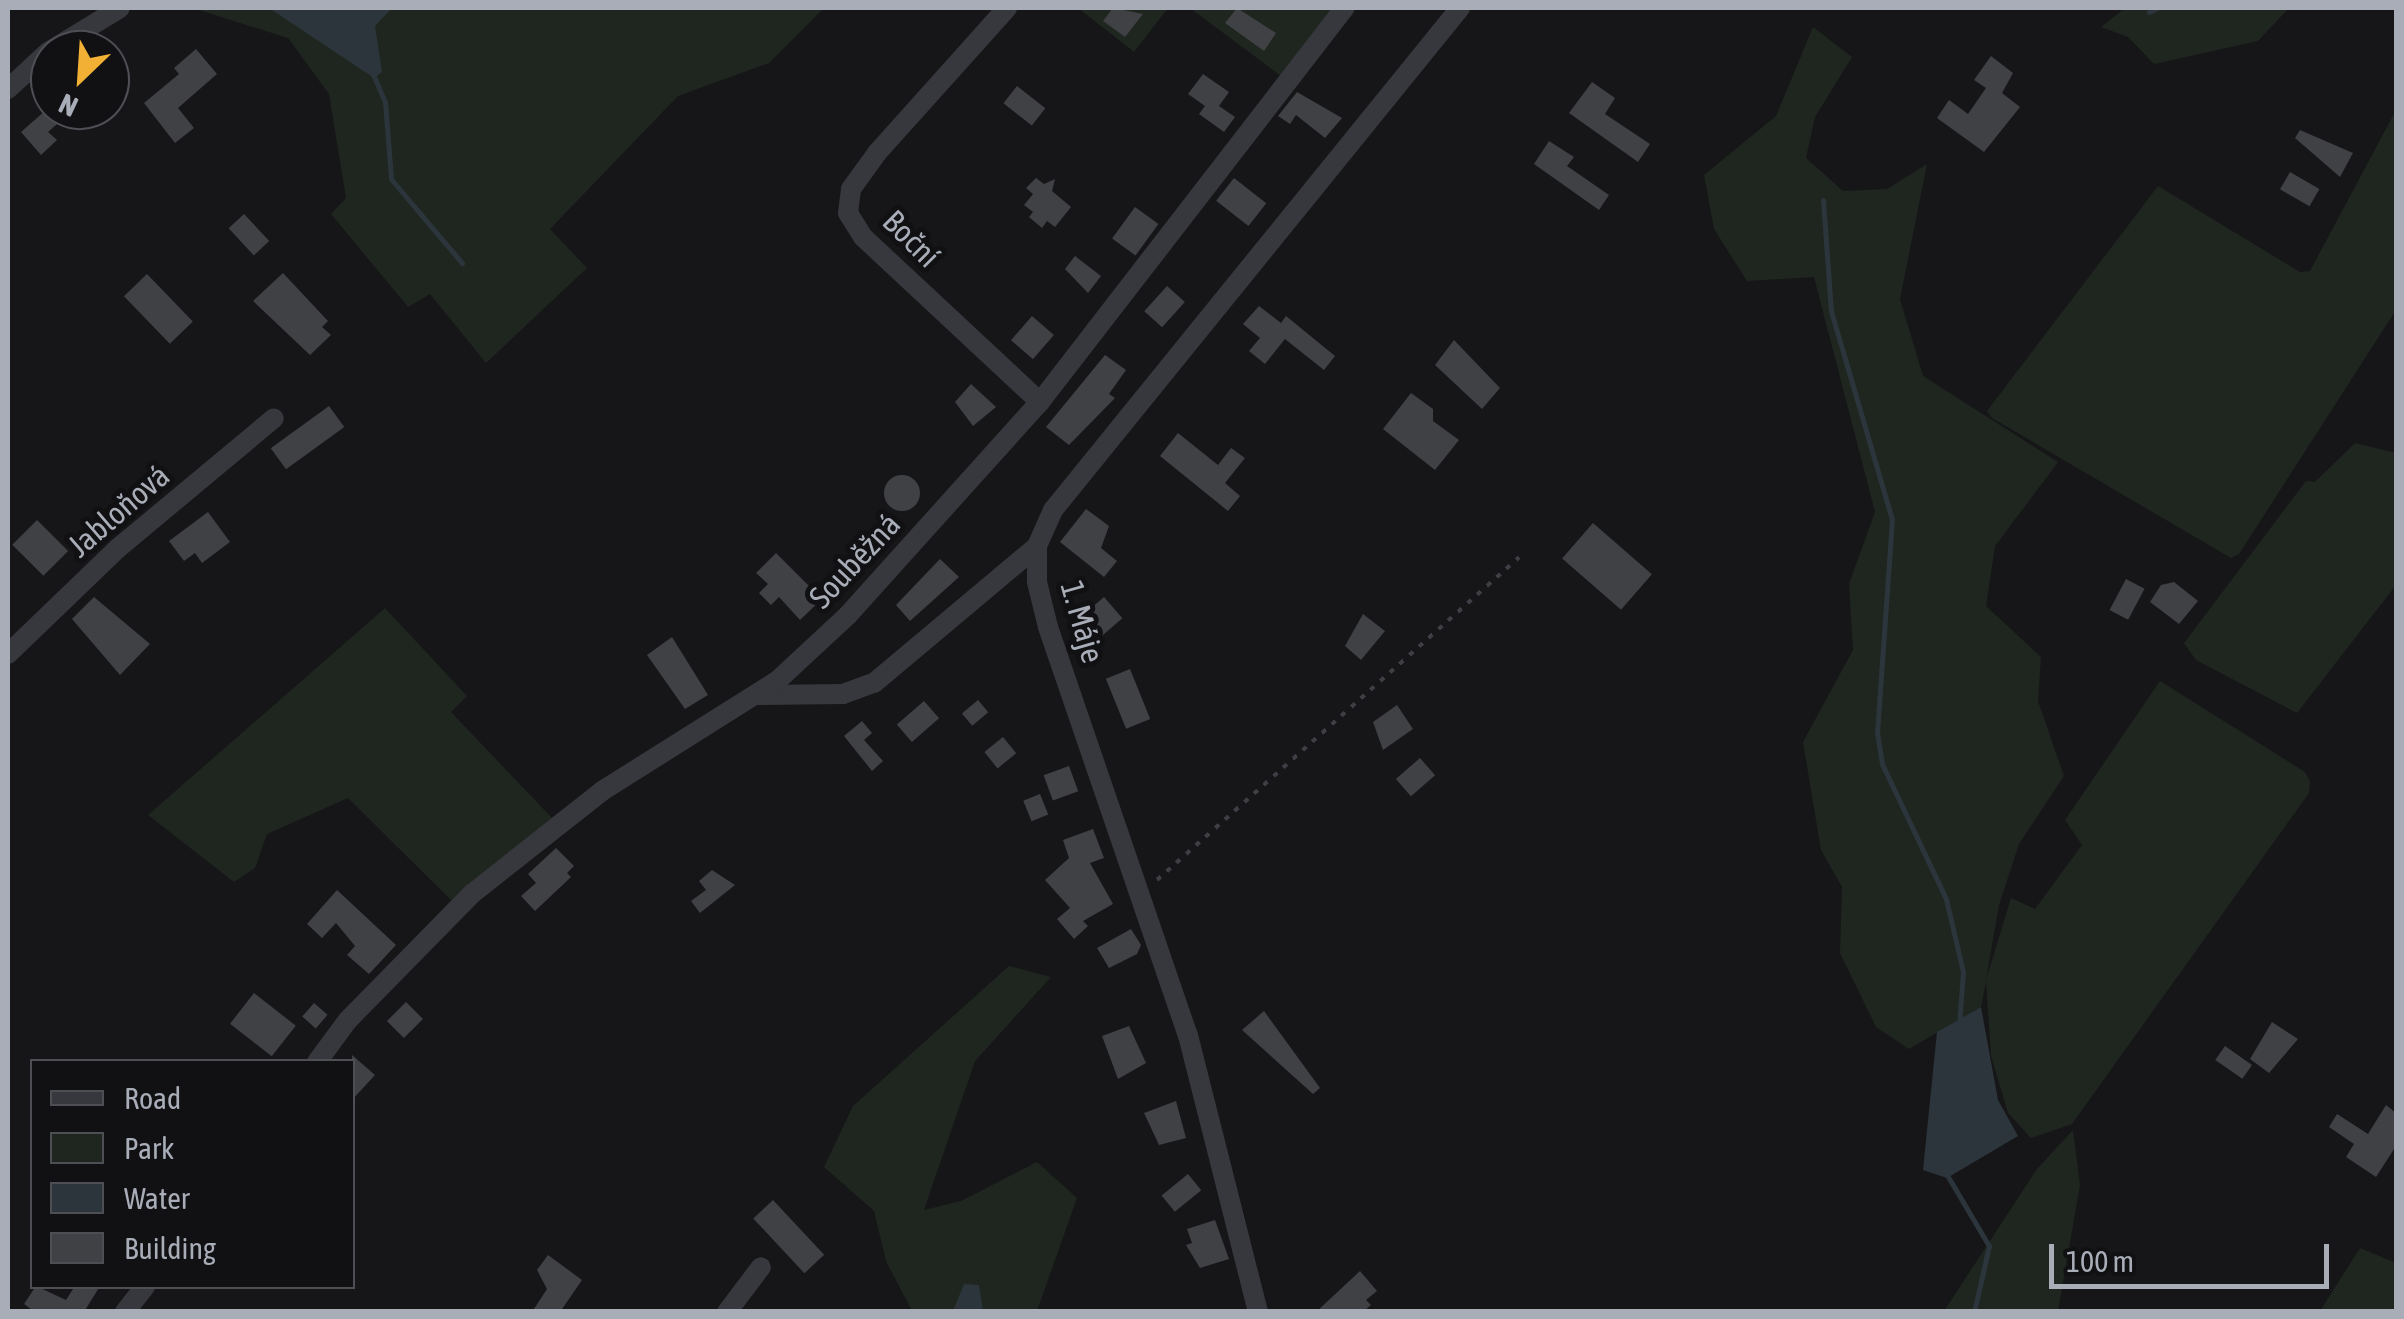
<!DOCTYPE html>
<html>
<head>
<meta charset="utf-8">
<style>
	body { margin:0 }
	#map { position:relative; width:2404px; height:1319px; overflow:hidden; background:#161618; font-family:"Asap Condensed",sans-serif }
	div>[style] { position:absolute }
	.green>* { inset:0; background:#1e261f }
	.water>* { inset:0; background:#2c353c }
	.stream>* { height:5px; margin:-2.5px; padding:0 2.5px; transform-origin:2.5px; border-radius:2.5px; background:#2c353c }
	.building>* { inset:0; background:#404145; transform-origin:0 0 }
	.round { border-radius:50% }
	.path>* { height:4px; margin-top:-2px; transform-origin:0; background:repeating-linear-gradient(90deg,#3d3f44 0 5px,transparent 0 13px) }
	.street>* { height:20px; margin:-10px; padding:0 10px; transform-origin:10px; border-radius:10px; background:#37383d }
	span { translate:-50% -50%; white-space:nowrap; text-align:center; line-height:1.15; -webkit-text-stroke:10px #111113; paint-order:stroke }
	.street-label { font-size:32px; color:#a8adb8 }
	.frame { position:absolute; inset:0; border:10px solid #a8adb8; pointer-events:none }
	.legend { position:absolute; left:30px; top:1059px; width:325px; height:230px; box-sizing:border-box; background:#111113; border:2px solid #4d4f55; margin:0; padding:12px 18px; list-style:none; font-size:30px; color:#a8adb8 }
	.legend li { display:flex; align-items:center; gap:20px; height:50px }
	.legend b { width:50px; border:2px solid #4d4f55 }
	.north { position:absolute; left:30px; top:30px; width:100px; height:100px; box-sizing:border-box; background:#111113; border:2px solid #4d4f55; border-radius:50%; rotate:205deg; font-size:28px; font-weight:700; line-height:40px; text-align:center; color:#a8adb8 }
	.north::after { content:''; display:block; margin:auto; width:35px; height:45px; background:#f2b134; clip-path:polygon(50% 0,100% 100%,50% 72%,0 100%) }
	.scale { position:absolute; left:2049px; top:1244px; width:280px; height:45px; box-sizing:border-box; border:5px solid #a8adb8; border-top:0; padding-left:12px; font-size:30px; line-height:35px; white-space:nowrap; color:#a8adb8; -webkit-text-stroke:8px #111113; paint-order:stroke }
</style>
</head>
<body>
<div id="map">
	<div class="green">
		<div style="clip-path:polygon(193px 8px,824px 8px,769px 63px,678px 96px,550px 229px,587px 268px,486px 363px,430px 294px,408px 307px,331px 214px,346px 198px,329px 94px,288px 38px)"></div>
		<div style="clip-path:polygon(1078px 8px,1168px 8px,1134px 52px)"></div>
		<div style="clip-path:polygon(1190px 8px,1334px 8px,1281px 76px)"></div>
		<div style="clip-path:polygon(2125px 8px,2289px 8px,2258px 41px,2154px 64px,2128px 37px,2101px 27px)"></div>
		<div style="clip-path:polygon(1813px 27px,1852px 57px,1815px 117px,1806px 158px,1843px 191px,1887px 189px,1927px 164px,1900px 299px,1923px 376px,2058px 462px,1995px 546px,1986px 606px,2041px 657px,2038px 701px,2064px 776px,2019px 844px,1999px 905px,1986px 980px,2011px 898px,2035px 909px,2082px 845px,2065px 820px,2160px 681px,2305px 772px,2310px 782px,2309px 793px,2072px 1124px,2031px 1138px,2008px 1113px,1991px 1056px,1986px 982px,1981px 1007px,1909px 1049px,1876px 1027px,1840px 953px,1842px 887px,1821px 850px,1803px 742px,1853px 650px,1849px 584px,1875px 512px,1814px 277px,1747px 281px,1714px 229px,1704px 175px,1776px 116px)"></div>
		<div style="clip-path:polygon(2396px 110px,2396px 310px,2239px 554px,2231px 558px,1992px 418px,1987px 411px,2158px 186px,2300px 272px,2310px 271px)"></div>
		<div style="clip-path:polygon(2355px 443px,2396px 453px,2396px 585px,2297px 713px,2196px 660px,2184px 643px,2306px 481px,2315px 482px)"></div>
		<div style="clip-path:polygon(385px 608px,467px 696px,451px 712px,552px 818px,455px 904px,348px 798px,267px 834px,255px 868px,234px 882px,148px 815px)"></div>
		<div style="clip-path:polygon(1009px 966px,1051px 977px,975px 1061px,924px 1210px,961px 1201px,1037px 1162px,1077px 1198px,1037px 1311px,912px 1311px,886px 1261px,874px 1211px,824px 1167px,853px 1106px)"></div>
		<div style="clip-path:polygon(2073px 1130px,2080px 1185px,2058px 1311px,1944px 1311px,2037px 1169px)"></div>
		<div style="clip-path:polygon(2360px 1248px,2396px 1263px,2396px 1311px,2320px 1311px)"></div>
	</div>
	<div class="water">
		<div style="clip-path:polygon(269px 8px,392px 8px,375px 26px,382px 72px,374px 78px)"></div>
		<div style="clip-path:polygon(1981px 1007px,1998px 1100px,2018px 1136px,1947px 1178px,1923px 1170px,1937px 1032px)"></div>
		<div style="clip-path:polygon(964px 1284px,979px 1285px,983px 1311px,953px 1311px)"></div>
	</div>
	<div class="stream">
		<div style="left:2149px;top:12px;width:9px;rotate:-27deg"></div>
		<div style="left:373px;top:74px;width:30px;rotate:67deg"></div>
		<div style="left:385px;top:102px;width:77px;rotate:85.5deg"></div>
		<div style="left:391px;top:179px;width:110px;rotate:49.8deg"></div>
		<div style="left:1823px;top:200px;width:111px;rotate:85.9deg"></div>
		<div style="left:1831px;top:311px;width:217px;rotate:73.7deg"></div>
		<div style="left:1892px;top:519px;width:214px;rotate:94deg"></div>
		<div style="left:1877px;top:732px;width:32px;rotate:81deg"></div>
		<div style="left:1882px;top:764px;width:149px;rotate:64.6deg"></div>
		<div style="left:1946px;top:899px;width:75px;rotate:76.9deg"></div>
		<div style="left:1963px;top:972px;width:53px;rotate:94.3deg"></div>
		<div style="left:1947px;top:1175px;width:82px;rotate:59.4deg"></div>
		<div style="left:1989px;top:1246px;width:68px;rotate:102.8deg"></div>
	</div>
	<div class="building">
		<div style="clip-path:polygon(1113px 8px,1143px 14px,1125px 37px,1103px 21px)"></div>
		<div style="clip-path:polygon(1237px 8px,1276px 33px,1264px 51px,1225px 23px)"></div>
		<div style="clip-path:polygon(196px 49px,217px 74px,178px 108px,194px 128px,175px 143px,144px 103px,179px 74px,174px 68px)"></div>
		<div style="clip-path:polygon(1991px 56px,2013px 73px,2002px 93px,2020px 107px,1984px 152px,1937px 118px,1949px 100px,1968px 114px,1986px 88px,1974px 80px)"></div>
		<div style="clip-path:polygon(1203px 74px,1229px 92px,1219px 106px,1235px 117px,1224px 132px,1199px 114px,1205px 106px,1188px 94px)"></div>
		<div style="clip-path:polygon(1592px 82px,1615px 98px,1605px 114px,1650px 144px,1638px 162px,1569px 113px)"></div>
		<div style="left:1017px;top:86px;width:36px;height:22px;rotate:38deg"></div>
		<div style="clip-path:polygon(1297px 92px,1342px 118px,1325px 138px,1296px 115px,1290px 124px,1278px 116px)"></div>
		<div style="clip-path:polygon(46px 110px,73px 110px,48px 132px,57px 140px,41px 155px,21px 132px)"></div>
		<div style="clip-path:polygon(2300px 130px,2353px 153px,2340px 177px,2295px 138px)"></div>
		<div style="clip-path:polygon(1549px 141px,1574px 157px,1567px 166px,1609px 195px,1599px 210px,1534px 164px)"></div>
		<div style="left:2290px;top:172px;width:34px;height:20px;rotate:30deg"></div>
		<div style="clip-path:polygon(1036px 178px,1044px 184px,1055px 179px,1052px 191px,1071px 207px,1055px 227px,1047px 221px,1042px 228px,1029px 217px,1033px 212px,1024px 205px,1033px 194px,1026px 188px)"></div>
		<div style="left:1234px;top:178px;width:41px;height:29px;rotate:38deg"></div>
		<div style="left:1135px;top:207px;width:29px;height:39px;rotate:36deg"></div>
		<div style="left:244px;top:214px;width:37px;height:21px;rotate:47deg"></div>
		<div style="clip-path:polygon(1075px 256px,1101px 276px,1088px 293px,1065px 269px)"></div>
		<div style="clip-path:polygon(283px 273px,328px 321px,322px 327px,331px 335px,310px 355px,253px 301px)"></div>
		<div style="left:147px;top:274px;width:66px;height:32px;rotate:46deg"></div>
		<div style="left:1167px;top:286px;width:24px;height:34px;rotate:42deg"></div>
		<div style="clip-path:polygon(1259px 306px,1281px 323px,1286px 316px,1335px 356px,1324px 370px,1285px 339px,1265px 364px,1249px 351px,1260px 338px,1243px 324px)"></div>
		<div style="left:1032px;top:316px;width:29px;height:32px;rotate:41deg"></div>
		<div style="clip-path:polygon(1454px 340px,1500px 388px,1482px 409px,1435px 365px)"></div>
		<div style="clip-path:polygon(1105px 355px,1126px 370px,1109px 394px,1115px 398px,1069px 445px,1046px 427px)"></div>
		<div style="clip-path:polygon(971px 384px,996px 407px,973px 426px,955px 402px)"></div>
		<div style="clip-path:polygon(1411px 393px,1433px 409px,1433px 421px,1459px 440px,1435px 470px,1383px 429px)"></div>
		<div style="left:329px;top:406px;width:26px;height:72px;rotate:54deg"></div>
		<div style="clip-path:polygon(1178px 433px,1218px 465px,1231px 448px,1245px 458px,1225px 483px,1240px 496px,1228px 511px,1160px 456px)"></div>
		<div class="round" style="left:884px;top:475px;width:36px;height:36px"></div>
		<div style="clip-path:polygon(1086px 509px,1109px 526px,1101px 548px,1117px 561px,1104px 577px,1060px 542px)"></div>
		<div style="clip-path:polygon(208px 512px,230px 542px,202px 563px,195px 553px,184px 561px,169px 541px)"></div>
		<div style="left:37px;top:520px;width:44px;height:35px;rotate:45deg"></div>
		<div style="left:1593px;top:523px;width:78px;height:47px;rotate:41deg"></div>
		<div style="clip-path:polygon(776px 553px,822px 599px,800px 620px,779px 597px,771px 605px,759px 593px,768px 584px,756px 573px)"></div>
		<div style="clip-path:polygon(940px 559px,959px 577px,910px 621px,896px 605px)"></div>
		<div style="left:2126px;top:579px;width:21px;height:35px;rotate:28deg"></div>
		<div style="clip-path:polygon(2174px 582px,2198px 601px,2179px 624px,2150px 602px,2161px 585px)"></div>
		<div style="clip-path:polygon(94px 597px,150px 644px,120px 675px,72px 619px)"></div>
		<div style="left:1104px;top:597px;width:28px;height:35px;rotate:49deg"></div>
		<div style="clip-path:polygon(1363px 614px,1385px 631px,1361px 660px,1345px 646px)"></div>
		<div style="clip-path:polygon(672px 637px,708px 695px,685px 709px,647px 655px)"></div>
		<div style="left:1130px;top:669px;width:54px;height:26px;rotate:68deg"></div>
		<div style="left:978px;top:700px;width:16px;height:21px;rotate:50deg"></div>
		<div style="left:924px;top:701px;width:23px;height:36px;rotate:49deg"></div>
		<div style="clip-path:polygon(1397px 705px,1413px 729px,1383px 750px,1373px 722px)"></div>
		<div style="clip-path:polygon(862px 721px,872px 733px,864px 740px,883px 761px,872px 771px,844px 736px)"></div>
		<div style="left:1003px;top:737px;width:21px;height:24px;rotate:51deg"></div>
		<div style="left:1420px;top:758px;width:23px;height:32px;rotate:49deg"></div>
		<div style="left:1069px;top:766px;width:27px;height:27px;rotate:70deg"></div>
		<div style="left:1040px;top:794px;width:22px;height:18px;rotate:68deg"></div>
		<div style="clip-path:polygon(1093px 829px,1104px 858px,1090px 863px,1113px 904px,1083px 921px,1088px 926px,1074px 939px,1057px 919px,1070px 908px,1045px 880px,1069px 858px,1063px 840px)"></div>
		<div style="clip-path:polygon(556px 848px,574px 866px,567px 873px,571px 877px,535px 911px,521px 896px,536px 883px,528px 874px)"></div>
		<div style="clip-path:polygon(712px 870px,735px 885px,700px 913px,691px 901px,706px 890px,699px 881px)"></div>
		<div style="clip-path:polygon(337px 890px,396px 945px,369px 974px,347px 955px,355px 946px,336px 923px,322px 938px,307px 924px)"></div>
		<div style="clip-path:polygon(1131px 929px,1141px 945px,1137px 954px,1109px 968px,1097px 948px)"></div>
		<div style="left:254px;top:993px;width:53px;height:39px;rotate:38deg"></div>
		<div style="left:406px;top:1002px;width:24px;height:27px;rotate:45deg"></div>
		<div style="left:314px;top:1003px;width:18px;height:18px;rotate:41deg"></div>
		<div style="clip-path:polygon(1264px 1011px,1320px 1088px,1313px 1094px,1242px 1030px)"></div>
		<div style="clip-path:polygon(2272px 1022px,2298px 1039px,2269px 1073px,2250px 1059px)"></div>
		<div style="clip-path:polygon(1129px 1026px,1146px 1063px,1118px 1079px,1102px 1036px)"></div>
		<div style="left:2225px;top:1046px;width:33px;height:17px;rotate:35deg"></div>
		<div style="clip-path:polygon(352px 1055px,375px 1075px,352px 1100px)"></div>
		<div style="clip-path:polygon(1176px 1101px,1186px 1138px,1159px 1145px,1144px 1113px)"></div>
		<div style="clip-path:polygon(2386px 1105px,2396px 1113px,2396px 1146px,2376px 1177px,2346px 1157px,2354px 1144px,2329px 1127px,2337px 1114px,2368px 1134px)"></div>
		<div style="left:1188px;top:1174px;width:21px;height:34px;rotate:51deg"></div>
		<div style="left:773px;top:1200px;width:75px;height:27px;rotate:47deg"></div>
		<div style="clip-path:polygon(1215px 1220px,1229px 1259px,1200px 1268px,1186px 1245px,1192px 1243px,1187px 1229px)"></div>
		<div style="clip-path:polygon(548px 1255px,582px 1280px,560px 1312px,532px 1312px,547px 1289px,537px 1270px)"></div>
		<div style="clip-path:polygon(1360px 1271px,1377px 1291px,1366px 1300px,1371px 1305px,1363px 1312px,1316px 1312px)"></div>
		<div style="clip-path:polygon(36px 1286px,66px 1300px,75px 1286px,100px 1286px,84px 1312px,35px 1312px,24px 1304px)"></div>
	</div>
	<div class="path">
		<div style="left:1157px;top:880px;width:485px;rotate:-41.7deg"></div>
	</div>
	<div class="street">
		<div style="left:1007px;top:8px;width:195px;rotate:131.9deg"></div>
		<div style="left:877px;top:153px;width:44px;rotate:125.8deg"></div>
		<div style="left:851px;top:189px;width:24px;rotate:97deg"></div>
		<div style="left:848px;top:213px;width:28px;rotate:58deg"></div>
		<div style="left:863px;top:237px;width:242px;rotate:43deg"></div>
		<div style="left:8px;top:89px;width:54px;rotate:-42.8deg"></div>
		<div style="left:48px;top:52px;width:84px;rotate:-31.4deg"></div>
		<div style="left:8px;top:654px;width:151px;rotate:-43.9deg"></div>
		<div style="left:117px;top:549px;width:204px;rotate:-39.8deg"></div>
		<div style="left:757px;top:695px;width:86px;rotate:-0.7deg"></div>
		<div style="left:843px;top:694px;width:33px;rotate:-20deg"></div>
		<div style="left:874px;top:683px;width:213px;rotate:-40deg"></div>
		<div style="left:317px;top:1062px;width:52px;rotate:-53.6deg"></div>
		<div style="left:348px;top:1020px;width:178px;rotate:-45.5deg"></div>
		<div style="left:473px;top:893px;width:164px;rotate:-38.3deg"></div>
		<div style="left:602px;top:791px;width:207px;rotate:-32.2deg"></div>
		<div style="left:777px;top:681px;width:97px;rotate:-42.9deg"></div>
		<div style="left:848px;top:615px;width:287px;rotate:-48deg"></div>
		<div style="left:1040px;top:402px;width:498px;rotate:-52.3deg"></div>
		<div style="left:125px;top:1312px;width:33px;rotate:-52deg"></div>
		<div style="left:727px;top:1312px;width:56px;rotate:-52.9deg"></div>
		<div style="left:1258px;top:1312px;width:285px;rotate:-104.2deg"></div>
		<div style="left:1188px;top:1036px;width:432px;rotate:-108.9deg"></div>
		<div style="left:1048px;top:627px;width:46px;rotate:-103.7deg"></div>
		<div style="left:1037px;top:582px;width:36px;rotate:-90deg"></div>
		<div style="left:1037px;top:546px;width:39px;rotate:-66deg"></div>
		<div style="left:1053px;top:510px;width:646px;rotate:-50.97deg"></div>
	</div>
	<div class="street-label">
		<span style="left:911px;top:239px;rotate:45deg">Boční</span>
		<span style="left:119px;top:511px;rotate:-41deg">Jabloňová</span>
		<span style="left:855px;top:561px;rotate:-47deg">Souběžná</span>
		<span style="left:1082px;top:622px;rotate:74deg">1. Máje</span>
	</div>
	<div class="frame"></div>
	<ul class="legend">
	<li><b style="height:12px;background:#37383d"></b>Road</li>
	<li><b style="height:28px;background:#1e261f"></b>Park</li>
	<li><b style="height:28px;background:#2c353c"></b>Water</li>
	<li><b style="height:28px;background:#404145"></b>Building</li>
	</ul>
	<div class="north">N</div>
	<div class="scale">100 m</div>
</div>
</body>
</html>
